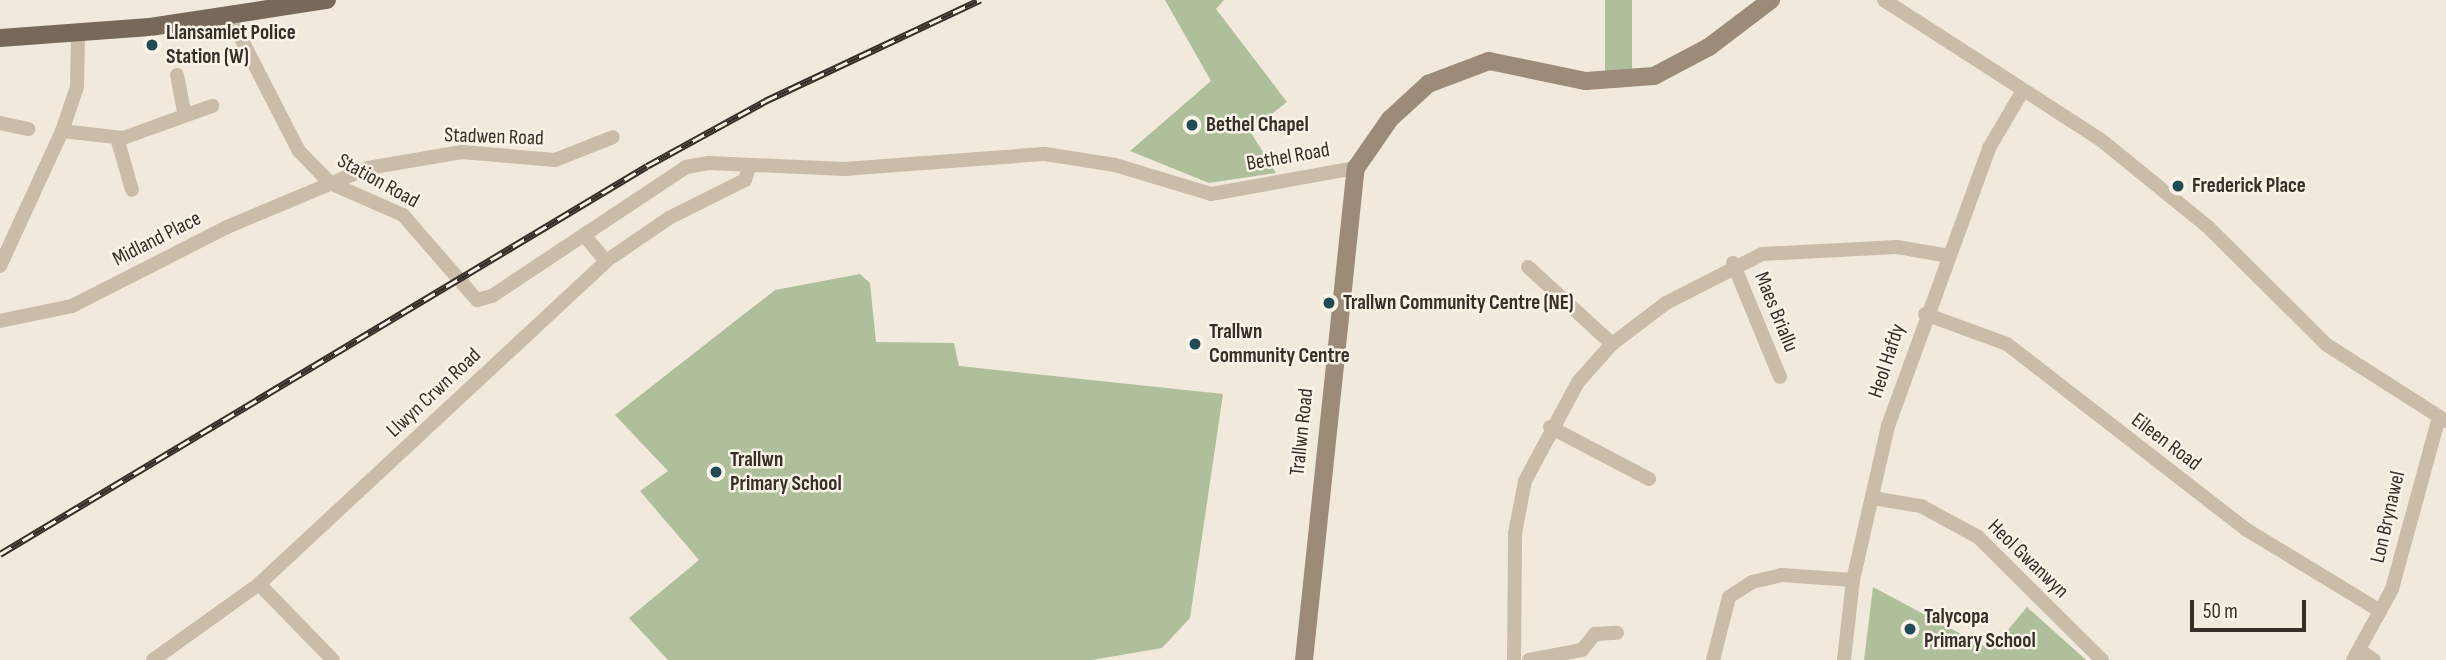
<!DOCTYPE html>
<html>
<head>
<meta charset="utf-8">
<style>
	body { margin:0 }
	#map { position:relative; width:2446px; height:660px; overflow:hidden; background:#f1eadc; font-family:"Sofia Sans Condensed",sans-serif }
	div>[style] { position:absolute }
	.green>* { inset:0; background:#afbf9c; transform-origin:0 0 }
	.street>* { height:14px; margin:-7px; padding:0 7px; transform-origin:7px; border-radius:7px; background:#c9bca8 }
	.secondary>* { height:18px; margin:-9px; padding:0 9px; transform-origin:9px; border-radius:9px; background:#9c8b79 }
	.primary>* { height:18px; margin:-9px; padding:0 9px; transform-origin:9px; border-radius:9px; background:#77685a }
	.rail>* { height:7px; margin-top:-3.5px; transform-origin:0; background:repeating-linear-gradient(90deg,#f9f3e8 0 13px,#362e28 0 26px); box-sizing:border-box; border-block:2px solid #362e28 }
	.dots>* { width:19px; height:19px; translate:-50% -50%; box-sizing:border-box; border:4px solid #f9f3e8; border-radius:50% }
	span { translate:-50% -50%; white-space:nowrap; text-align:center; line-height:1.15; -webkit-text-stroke:5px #f9f3e8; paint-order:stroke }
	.poi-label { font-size:21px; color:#362e28; font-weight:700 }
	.left { translate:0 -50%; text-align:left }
	.street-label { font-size:21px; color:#362e28 }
	.scale { position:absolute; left:2190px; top:600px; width:116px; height:32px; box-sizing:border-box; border:4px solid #362e28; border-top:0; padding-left:9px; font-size:21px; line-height:24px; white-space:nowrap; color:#362e28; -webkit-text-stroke:5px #f9f3e8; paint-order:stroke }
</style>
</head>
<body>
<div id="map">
	<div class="green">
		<div style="clip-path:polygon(1165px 0,1224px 0,1216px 9px,1287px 102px,1250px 131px,1276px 173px,1209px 183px,1130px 151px,1211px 81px)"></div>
		<div style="left:1605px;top:0;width:27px;height:72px"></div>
		<div style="clip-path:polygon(860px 274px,870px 283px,876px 342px,954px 343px,959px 366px,1223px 394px,1190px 618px,1162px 648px,1092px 660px,668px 660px,629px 618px,699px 560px,640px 491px,668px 471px,615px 415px,775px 290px)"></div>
		<div style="clip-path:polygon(1873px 587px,1991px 650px,2027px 607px,2086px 660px,1864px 660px)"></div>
	</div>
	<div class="street">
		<div style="left:1884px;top:0;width:258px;rotate:32.8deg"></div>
		<div style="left:2101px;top:140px;width:138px;rotate:39.1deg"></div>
		<div style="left:2208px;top:227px;width:168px;rotate:44.8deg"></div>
		<div style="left:2327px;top:345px;width:141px;rotate:32.6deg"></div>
		<div style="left:230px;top:17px;width:151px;rotate:62.8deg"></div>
		<div style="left:299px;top:151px;width:45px;rotate:45.9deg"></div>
		<div style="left:330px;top:183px;width:80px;rotate:23.7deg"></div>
		<div style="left:403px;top:215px;width:113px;rotate:49deg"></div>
		<div style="left:477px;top:300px;width:16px;rotate:-15deg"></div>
		<div style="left:492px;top:296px;width:233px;rotate:-33.6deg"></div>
		<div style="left:686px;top:167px;width:23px;rotate:-10deg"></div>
		<div style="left:709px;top:163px;width:135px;rotate:2.5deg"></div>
		<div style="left:844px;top:169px;width:202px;rotate:-4.3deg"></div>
		<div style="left:1045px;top:154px;width:71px;rotate:8.9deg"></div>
		<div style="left:1115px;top:165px;width:100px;rotate:16.8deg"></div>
		<div style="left:1211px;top:194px;width:147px;rotate:-10.2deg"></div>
		<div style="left:177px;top:75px;width:38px;rotate:79deg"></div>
		<div style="left:0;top:123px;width:29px;rotate:12deg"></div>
		<div style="left:62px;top:131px;width:61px;rotate:6.5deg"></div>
		<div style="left:123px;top:138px;width:95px;rotate:-19.8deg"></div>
		<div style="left:117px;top:138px;width:54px;rotate:73.9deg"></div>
		<div style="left:584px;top:235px;width:34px;rotate:50deg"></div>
		<div style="left:1733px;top:263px;width:123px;rotate:67.6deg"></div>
		<div style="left:0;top:266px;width:149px;rotate:-65.3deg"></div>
		<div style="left:62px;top:131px;width:46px;rotate:-71.2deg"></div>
		<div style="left:77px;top:87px;width:53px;rotate:-88.9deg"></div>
		<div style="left:1528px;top:267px;width:114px;rotate:42.5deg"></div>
		<div style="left:1925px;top:314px;width:87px;rotate:20.1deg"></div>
		<div style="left:2007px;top:344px;width:304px;rotate:37.8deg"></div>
		<div style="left:2247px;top:530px;width:156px;rotate:31.3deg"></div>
		<div style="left:0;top:321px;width:74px;rotate:-11.8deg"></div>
		<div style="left:72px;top:306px;width:174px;rotate:-27deg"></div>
		<div style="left:227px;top:227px;width:153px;rotate:-22.7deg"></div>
		<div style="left:368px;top:168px;width:95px;rotate:-9.7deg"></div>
		<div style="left:462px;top:152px;width:93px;rotate:4.9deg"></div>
		<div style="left:555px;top:160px;width:62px;rotate:-21.6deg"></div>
		<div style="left:1550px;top:427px;width:112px;rotate:27.7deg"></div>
		<div style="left:1872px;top:498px;width:50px;rotate:9.3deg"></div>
		<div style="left:1921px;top:506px;width:65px;rotate:28.5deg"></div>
		<div style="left:1978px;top:537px;width:175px;rotate:44.8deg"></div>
		<div style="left:259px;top:584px;width:106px;rotate:45.8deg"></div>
		<div style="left:2359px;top:650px;width:18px;rotate:34deg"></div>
		<div style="left:153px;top:660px;width:130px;rotate:-35.6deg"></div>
		<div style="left:259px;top:584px;width:474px;rotate:-42.9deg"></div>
		<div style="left:606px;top:261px;width:76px;rotate:-34.3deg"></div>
		<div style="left:669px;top:218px;width:85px;rotate:-26.6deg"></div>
		<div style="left:745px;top:180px;width:13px;rotate:-72deg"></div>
		<div style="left:1514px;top:660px;width:127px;rotate:-89.5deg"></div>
		<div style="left:1515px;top:533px;width:53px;rotate:-79.1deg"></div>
		<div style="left:1525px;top:481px;width:112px;rotate:-61.8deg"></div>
		<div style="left:1578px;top:382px;width:51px;rotate:-48.2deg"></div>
		<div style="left:1612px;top:344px;width:68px;rotate:-37.2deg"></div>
		<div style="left:1666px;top:303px;width:108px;rotate:-27deg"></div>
		<div style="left:1762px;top:254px;width:135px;rotate:-3deg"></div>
		<div style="left:1897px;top:247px;width:53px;rotate:9.8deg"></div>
		<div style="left:1529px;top:660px;width:54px;rotate:-10.7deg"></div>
		<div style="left:1582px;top:650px;width:21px;rotate:-51deg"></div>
		<div style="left:1595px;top:634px;width:22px;rotate:-3deg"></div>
		<div style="left:1713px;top:660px;width:65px;rotate:-75.7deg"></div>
		<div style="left:1729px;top:597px;width:27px;rotate:-33deg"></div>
		<div style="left:1752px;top:582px;width:31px;rotate:-13deg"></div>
		<div style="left:1782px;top:575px;width:71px;rotate:4deg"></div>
		<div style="left:1844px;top:660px;width:81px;rotate:-83.6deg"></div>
		<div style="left:1853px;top:580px;width:158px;rotate:-77.2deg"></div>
		<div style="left:1888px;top:426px;width:296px;rotate:-70deg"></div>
		<div style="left:1989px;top:148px;width:65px;rotate:-59.5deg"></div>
		<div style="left:2353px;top:660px;width:81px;rotate:-61.2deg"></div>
		<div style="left:2392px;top:589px;width:178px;rotate:-74.7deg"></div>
	</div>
	<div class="secondary">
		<div style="left:1304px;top:660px;width:495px;rotate:-84deg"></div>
		<div style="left:1356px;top:168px;width:60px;rotate:-55.2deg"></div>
		<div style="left:1390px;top:119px;width:52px;rotate:-42.6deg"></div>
		<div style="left:1428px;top:84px;width:65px;rotate:-20.7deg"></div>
		<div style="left:1489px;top:61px;width:99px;rotate:11.7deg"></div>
		<div style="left:1586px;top:81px;width:68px;rotate:-4.2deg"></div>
		<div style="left:1654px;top:76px;width:62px;rotate:-27.8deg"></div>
		<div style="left:1709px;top:47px;width:78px;rotate:-37.2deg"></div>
	</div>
	<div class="primary">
		<div style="left:0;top:38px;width:150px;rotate:-4.2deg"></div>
		<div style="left:150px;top:27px;width:179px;rotate:-8.7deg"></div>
	</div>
	<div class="rail">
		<div style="left:0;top:554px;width:754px;rotate:-30.95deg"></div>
		<div style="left:647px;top:166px;width:135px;rotate:-28.8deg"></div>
		<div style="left:765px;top:101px;width:238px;rotate:-25.2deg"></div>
	</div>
	<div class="dots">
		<div style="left:152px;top:45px;background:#1f4a56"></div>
		<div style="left:1192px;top:125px;background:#1f4a56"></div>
		<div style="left:2178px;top:186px;background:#1f4a56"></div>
		<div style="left:1329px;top:303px;background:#1f4a56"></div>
		<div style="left:1195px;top:344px;background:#1f4a56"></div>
		<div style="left:716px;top:472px;background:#1f4a56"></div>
		<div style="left:1910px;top:629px;background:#1f4a56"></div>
	</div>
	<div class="poi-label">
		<span class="left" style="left:166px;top:45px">Llansamlet Police<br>Station (W)</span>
		<span class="left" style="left:1206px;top:125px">Bethel Chapel</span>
		<span class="left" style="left:2192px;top:186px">Frederick Place</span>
		<span class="left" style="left:1343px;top:303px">Trallwn Community Centre (NE)</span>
		<span class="left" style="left:1209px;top:344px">Trallwn<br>Community Centre</span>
		<span class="left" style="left:730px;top:472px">Trallwn<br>Primary School</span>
		<span class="left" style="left:1924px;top:629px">Talycopa<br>Primary School</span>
	</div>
	<div class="street-label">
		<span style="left:494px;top:137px;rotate:2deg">Stadwen Road</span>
		<span style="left:1288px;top:157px;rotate:-10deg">Bethel Road</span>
		<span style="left:378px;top:181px;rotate:29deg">Station Road</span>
		<span style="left:157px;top:239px;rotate:-27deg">Midland Place</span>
		<span style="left:1776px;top:312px;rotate:68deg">Maes Briallu</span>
		<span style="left:1887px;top:361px;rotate:-72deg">Heol Hafdy</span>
		<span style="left:434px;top:393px;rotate:-43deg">Llwyn Crwn Road</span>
		<span style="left:1302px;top:432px;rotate:-84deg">Trallwn Road</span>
		<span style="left:2166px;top:442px;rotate:37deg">Eileen Road</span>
		<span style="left:2388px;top:517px;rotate:-77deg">Lon Brynawel</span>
		<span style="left:2028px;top:559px;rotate:44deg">Heol Gwanwyn</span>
	</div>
	<div class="scale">50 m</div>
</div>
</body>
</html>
